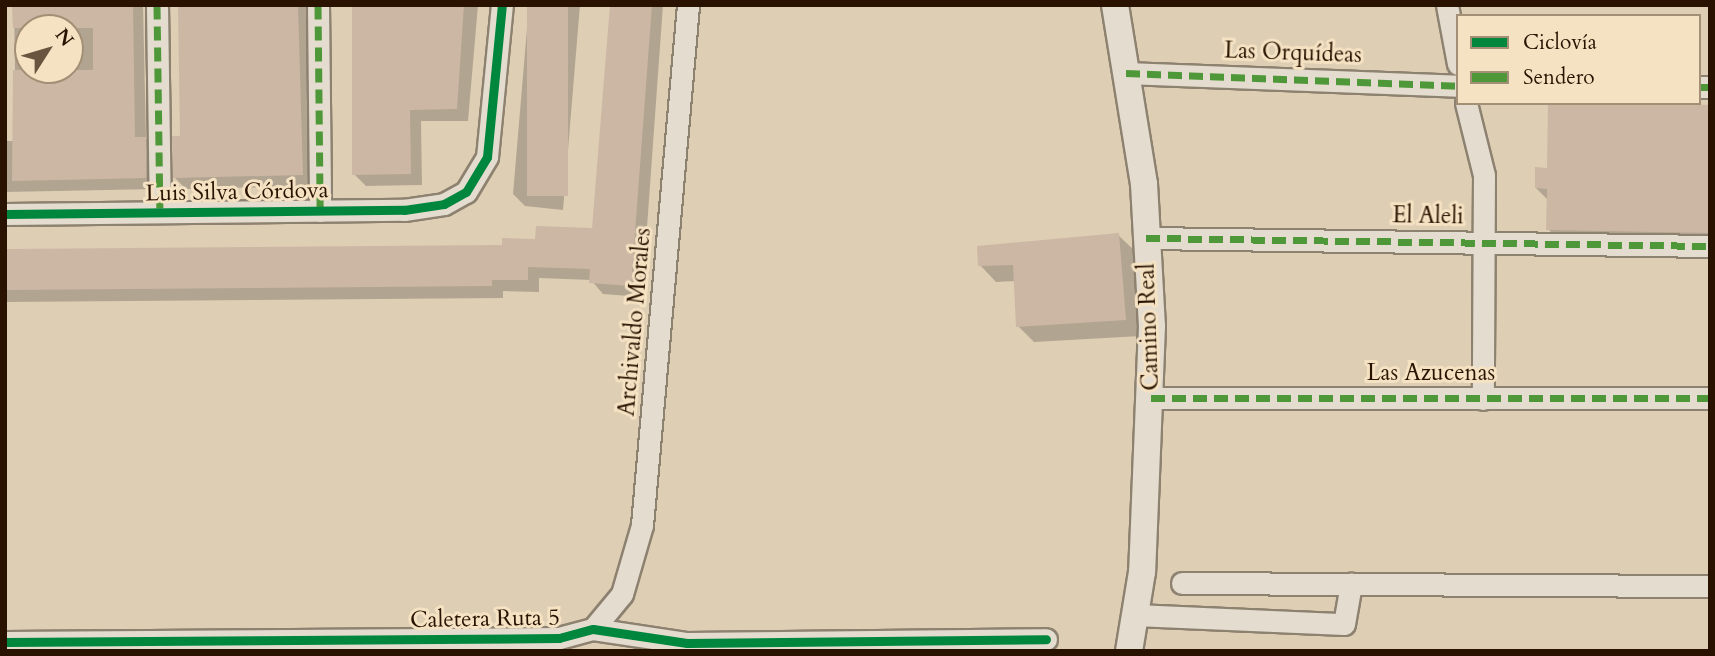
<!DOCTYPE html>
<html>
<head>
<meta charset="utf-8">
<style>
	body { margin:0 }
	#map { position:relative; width:1715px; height:656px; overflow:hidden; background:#deceb4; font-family:Cardo,serif }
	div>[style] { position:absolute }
	.shadow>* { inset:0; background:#0003 }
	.building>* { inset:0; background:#ccb7a4; transform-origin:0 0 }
	.roads { filter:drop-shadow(2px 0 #8d8170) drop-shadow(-2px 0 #8d8170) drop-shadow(0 2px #8d8170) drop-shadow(0 -2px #8d8170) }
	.minor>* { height:21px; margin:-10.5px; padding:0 10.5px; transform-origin:10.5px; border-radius:10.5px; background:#e4dcce }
	.tertiary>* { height:26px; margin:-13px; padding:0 13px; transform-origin:13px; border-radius:13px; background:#e4dcce }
	.quiet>* { height:7px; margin-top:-3.5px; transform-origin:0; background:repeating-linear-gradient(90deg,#4f9839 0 14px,transparent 0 21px) }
	.cycleway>* { height:9px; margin:-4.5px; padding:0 4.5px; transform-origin:4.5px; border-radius:4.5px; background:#00873e }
	span { translate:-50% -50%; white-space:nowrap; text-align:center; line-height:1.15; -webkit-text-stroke:6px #f5e2c3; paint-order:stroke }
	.street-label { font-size:23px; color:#291300 }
	.frame { position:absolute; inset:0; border:7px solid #291300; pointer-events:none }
	.legend { position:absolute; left:1456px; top:14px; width:245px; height:91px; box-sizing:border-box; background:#f5e2c3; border:2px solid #a38f75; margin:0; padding:9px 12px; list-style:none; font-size:21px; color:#291300 }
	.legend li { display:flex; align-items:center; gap:14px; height:35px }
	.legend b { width:35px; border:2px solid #a38f75 }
	.north { position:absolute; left:14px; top:14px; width:70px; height:70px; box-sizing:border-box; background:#f5e2c3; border:2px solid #a38f75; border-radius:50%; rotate:53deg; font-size:19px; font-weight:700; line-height:28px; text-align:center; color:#291300 }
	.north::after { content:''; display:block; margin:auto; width:24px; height:32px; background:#68543f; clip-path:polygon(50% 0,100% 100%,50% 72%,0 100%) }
</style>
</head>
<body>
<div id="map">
	<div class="shadow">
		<div style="clip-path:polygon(evenodd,14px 5px,143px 5px,146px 139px,157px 150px,157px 189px,5px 192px,5px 141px,16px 141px,14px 5px,28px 28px,70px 28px,70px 70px,28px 70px,28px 28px)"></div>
		<div style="clip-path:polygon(180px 5px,309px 5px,314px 186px,186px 189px,174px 177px,182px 137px)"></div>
		<div style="clip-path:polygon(353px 5px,478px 5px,468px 121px,421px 121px,422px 185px,366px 186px,354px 174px)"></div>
		<div style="clip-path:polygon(529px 5px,580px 5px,563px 210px,525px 206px,513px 194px)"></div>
		<div style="clip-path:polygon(611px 5px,663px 5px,642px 297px,603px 294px,591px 280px,539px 278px,539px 292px,503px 291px,503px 298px,5px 302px,5px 252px,504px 247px,594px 230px)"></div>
		<div style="clip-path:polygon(1550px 103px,1710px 105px,1710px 244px,1560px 241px,1548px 229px,1548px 200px,1536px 188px,1549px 170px)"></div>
		<div style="clip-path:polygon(1118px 235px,1135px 251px,1141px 336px,1034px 342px,1018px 326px,1015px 281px,996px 282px,980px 265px)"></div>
	</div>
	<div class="building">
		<div style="clip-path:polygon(12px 5px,133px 5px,135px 137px,146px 137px,146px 178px,12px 181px,13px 70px,93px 70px,93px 28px,13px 28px)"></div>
		<div style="clip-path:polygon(178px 5px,298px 5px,303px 175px,173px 178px,172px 136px,180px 136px)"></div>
		<div style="clip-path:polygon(352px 5px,464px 5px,457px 109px,410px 110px,411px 174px,352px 175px)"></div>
		<div style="left:527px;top:5px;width:41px;height:191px"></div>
		<div style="clip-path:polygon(610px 5px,652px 5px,631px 286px,589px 283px,590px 269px,528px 267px,528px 280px,492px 280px,492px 286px,7px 290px,6px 249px,502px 245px,502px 238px,535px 239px,536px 226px,592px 228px)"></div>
		<div style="clip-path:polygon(1548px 103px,1710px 105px,1710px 233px,1546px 230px,1547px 189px,1535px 188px,1535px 167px,1547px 168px)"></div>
		<div style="clip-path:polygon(1119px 233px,1126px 320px,1016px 327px,1013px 265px,978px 266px,977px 246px)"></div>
	</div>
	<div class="roads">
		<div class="minor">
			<div style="left:157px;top:5px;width:207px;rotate:89.2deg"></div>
			<div style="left:318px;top:5px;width:206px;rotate:89.4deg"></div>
			<div style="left:1447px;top:5px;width:60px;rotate:79.4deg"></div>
			<div style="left:1126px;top:73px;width:332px;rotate:2.2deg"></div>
			<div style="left:1699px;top:87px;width:11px"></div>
			<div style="left:1466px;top:103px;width:74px;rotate:76deg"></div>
			<div style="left:1484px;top:175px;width:224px;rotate:90.3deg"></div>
			<div style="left:5px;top:214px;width:399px;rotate:-0.6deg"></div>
			<div style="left:404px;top:210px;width:40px;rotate:-8.5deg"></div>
			<div style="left:444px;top:204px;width:25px;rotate:-29deg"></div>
			<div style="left:466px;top:192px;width:41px;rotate:-59deg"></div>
			<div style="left:487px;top:157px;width:153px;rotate:-84.4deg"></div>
			<div style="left:1146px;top:238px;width:564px;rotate:0.81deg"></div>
			<div style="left:1151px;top:398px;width:559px"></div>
			<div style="left:1182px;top:583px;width:528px;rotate:0.33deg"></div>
			<div style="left:1135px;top:615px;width:209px;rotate:2.5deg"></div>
			<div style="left:1344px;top:624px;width:41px;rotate:-80.1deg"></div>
			<div style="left:593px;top:629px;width:45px;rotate:-50.4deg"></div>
			<div style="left:622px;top:594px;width:72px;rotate:-73.8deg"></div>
			<div style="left:642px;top:525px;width:522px;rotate:-84.94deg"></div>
			<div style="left:5px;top:642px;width:554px;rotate:-0.41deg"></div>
			<div style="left:559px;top:638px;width:35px;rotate:-15deg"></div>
			<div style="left:593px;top:629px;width:95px;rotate:8.5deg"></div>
			<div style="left:687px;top:643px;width:359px;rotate:-0.6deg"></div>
		</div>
		<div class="tertiary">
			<div style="left:1115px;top:5px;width:181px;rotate:80.8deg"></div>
			<div style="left:1144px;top:184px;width:142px;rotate:86.8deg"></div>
			<div style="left:1152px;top:326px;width:246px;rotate:92.3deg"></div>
			<div style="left:1142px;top:572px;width:80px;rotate:99.3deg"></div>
		</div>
	</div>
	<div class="quiet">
		<div style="left:157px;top:5px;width:207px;rotate:89.2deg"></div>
		<div style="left:318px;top:5px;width:206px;rotate:89.4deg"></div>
		<div style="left:1126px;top:73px;width:332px;rotate:2.2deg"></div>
		<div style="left:1699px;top:87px;width:11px"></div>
		<div style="left:1146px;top:238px;width:564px;rotate:0.81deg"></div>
		<div style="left:1151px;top:398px;width:559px"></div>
	</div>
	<div class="cycleway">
		<div style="left:5px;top:214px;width:399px;rotate:-0.6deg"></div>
		<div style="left:404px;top:210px;width:40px;rotate:-8.5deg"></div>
		<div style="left:444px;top:204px;width:25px;rotate:-29deg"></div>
		<div style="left:466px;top:192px;width:41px;rotate:-59deg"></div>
		<div style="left:487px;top:157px;width:153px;rotate:-84.4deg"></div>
		<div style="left:5px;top:642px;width:554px;rotate:-0.41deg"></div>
		<div style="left:559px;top:638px;width:35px;rotate:-15deg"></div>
		<div style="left:593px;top:629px;width:95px;rotate:8.5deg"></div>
		<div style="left:687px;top:643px;width:359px;rotate:-0.6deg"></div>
	</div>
	<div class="street-label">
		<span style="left:1293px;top:53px;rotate:2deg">Las Orquídeas</span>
		<span style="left:237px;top:192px;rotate:-1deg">Luis Silva Córdova</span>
		<span style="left:1428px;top:216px;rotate:1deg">El Aleli</span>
		<span style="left:635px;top:322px;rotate:-85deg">Archivaldo Morales</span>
		<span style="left:1149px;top:327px;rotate:-92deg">Camino Real</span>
		<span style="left:1431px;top:373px">Las Azucenas</span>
		<span style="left:485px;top:619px;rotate:-1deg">Caletera Ruta 5</span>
	</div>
	<div class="frame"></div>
	<ul class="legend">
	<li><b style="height:9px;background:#00873e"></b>Ciclovía</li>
	<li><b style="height:9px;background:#4f9839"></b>Sendero</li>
	</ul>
	<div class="north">N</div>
</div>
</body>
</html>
